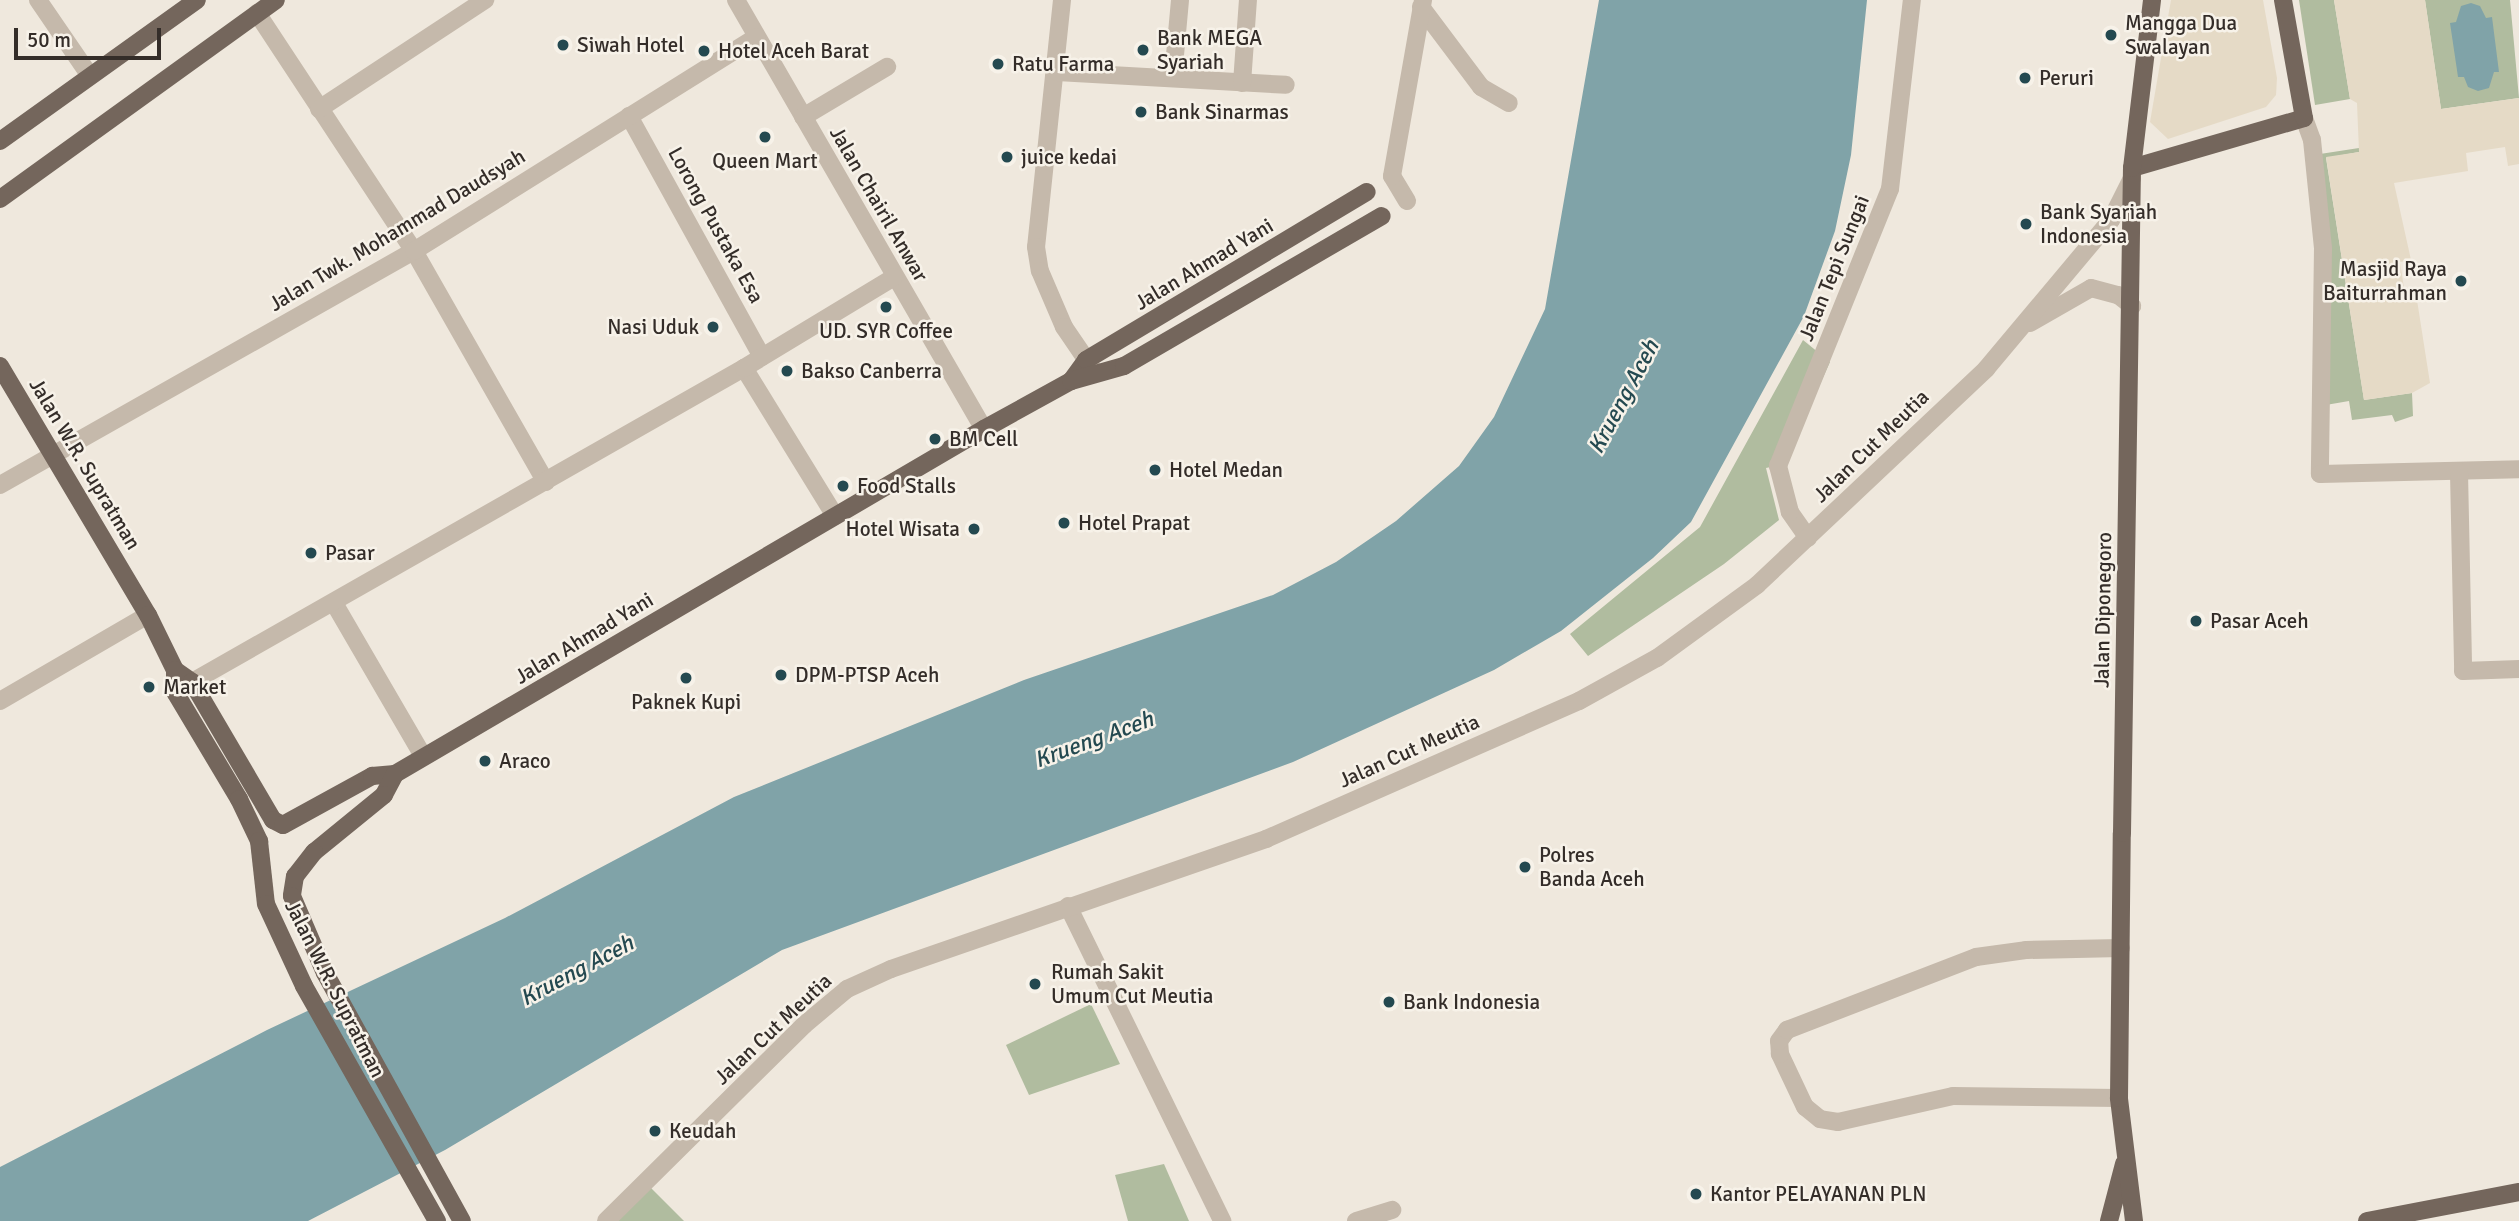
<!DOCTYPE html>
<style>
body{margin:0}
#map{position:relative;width:2519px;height:1221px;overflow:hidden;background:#efe8dd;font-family:Signika,sans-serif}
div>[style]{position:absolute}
.green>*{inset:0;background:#b0bc9f}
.plaza>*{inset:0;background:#e5dac6}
.water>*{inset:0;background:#80a3a8}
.minor>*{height:18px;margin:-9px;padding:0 9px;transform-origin:9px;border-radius:9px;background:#c5b9ab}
.major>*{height:18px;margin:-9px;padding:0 9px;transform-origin:9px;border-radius:9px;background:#74665c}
.dots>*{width:19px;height:19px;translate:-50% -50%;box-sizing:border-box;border:4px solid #f7f2e9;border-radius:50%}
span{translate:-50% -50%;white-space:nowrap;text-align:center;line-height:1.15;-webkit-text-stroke:5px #f7f2e9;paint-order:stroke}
.poi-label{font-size:21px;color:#342d29}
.left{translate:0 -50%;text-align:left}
.right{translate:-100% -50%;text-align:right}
.street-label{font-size:21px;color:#342d29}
.water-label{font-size:23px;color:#244950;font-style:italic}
.scale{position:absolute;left:14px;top:28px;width:147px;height:32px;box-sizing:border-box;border:4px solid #342d29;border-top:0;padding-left:9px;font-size:21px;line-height:24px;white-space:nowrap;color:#342d29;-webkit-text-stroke:5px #f7f2e9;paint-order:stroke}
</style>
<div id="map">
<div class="green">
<div style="clip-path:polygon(2299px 0,2334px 0,2350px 99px,2315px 105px)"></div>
<div style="clip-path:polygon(2425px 0,2510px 0,2519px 98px,2441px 109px)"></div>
<div style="clip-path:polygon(2359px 148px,2359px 152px,2326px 158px,2364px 400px,2412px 393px,2413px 416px,2395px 422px,2392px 415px,2352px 420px,2349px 401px,2320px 406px,2320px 154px)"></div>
<div style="clip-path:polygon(1803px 340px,1830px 362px,1784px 464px,1766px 468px,1779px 520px,1724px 564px,1588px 656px,1570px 634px,1700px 527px)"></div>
<div style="clip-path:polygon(1091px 1004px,1120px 1064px,1029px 1095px,1006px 1045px)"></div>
<div style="clip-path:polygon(1164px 1164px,1189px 1221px,1128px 1221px,1115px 1175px)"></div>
<div style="clip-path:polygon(651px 1188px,684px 1221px,615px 1221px)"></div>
</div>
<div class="plaza">
<div style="clip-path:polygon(2171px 0,2263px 0,2277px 78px,2276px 95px,2266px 107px,2168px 139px,2150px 122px)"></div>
<div style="clip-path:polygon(2334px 0,2425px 0,2441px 109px,2519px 98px,2519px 164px,2508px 166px,2505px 147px,2466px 153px,2468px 171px,2394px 183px,2411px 260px,2400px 262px,2406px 301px,2417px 300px,2430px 383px,2412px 393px,2364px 400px,2326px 157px,2359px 152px,2357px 103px,2350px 99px)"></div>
</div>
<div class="water">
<div style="clip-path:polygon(1599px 0,1867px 0,1851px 155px,1835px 231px,1804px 316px,1691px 522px,1653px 558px,1561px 631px,1494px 670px,1293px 762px,782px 950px,445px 1150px,308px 1221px,0 1221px,0 1167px,267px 1030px,505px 918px,734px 797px,1024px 680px,1273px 595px,1336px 562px,1396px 521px,1459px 466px,1494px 417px,1545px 309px)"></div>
<div style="clip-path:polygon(2471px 3px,2480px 6px,2486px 18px,2492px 17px,2499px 72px,2494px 72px,2489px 88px,2478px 91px,2468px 87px,2464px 77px,2458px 77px,2450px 23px,2456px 22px,2461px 6px)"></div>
</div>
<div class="minor">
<div style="left:38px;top:0;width:92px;rotate:55.6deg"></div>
<div style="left:736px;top:0;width:496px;rotate:60deg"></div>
<div style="left:1062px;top:0;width:248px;rotate:96deg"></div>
<div style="left:1036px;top:247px;width:24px;rotate:81deg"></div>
<div style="left:1040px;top:271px;width:61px;rotate:66.8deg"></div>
<div style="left:1064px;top:327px;width:53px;rotate:55.7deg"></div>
<div style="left:1421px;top:7px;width:100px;rotate:53.1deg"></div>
<div style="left:1481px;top:87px;width:32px;rotate:30deg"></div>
<div style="left:257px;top:13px;width:285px;rotate:56.6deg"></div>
<div style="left:414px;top:251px;width:266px;rotate:60.3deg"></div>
<div style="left:1057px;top:72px;width:229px;rotate:3.2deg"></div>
<div style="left:1173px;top:77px;width:77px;rotate:-84.8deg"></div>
<div style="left:1242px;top:83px;width:83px;rotate:-85.9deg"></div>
<div style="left:319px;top:109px;width:199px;rotate:-33.3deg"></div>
<div style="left:629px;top:116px;width:275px;rotate:61.1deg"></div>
<div style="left:803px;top:117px;width:98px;rotate:-30.8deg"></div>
<div style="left:2304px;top:118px;width:23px;rotate:70deg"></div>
<div style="left:2312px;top:140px;width:109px;rotate:84.2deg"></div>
<div style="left:2323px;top:248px;width:226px;rotate:90.8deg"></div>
<div style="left:2320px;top:474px;width:199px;rotate:-1.4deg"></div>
<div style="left:1407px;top:201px;width:29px;rotate:-121deg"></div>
<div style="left:1392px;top:176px;width:179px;rotate:-80deg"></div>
<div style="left:2030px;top:323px;width:70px;rotate:-29.8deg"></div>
<div style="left:2091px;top:288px;width:28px;rotate:15deg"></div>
<div style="left:2118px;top:295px;width:18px;rotate:38deg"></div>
<div style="left:744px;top:368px;width:174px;rotate:58.4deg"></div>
<div style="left:2459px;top:472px;width:199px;rotate:88.8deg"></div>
<div style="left:2463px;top:671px;width:56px;rotate:-2deg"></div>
<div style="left:0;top:485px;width:476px;rotate:-29.5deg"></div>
<div style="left:414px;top:251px;width:404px;rotate:-32deg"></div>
<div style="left:1808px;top:538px;width:32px;rotate:-125deg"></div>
<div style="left:1790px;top:512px;width:48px;rotate:-104.6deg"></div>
<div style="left:1778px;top:466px;width:299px;rotate:-68deg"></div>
<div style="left:1890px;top:189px;width:190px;rotate:-83.4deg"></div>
<div style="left:334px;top:603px;width:177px;rotate:59.8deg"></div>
<div style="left:178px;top:690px;width:651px;rotate:-29.64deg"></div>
<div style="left:744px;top:368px;width:175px;rotate:-31.2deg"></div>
<div style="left:0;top:701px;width:171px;rotate:-30.2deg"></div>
<div style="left:1068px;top:906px;width:351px;rotate:63.9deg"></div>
<div style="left:2119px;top:1098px;width:166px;rotate:-179.3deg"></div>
<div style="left:1953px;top:1096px;width:118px;rotate:167.3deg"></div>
<div style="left:1838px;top:1122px;width:18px;rotate:-171deg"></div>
<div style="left:1820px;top:1119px;width:19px;rotate:-141deg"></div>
<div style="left:1805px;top:1107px;width:59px;rotate:-115.3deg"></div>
<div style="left:1780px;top:1054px;width:13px;rotate:-94deg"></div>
<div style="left:1779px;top:1041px;width:14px;rotate:-54deg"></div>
<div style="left:1787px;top:1030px;width:203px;rotate:-21.1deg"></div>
<div style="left:1976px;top:957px;width:50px;rotate:-8deg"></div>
<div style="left:2026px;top:950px;width:95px;rotate:-1.2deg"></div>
<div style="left:606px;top:1221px;width:279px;rotate:-44.7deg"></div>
<div style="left:804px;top:1025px;width:56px;rotate:-39.9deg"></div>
<div style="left:847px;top:989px;width:48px;rotate:-24.4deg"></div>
<div style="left:891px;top:969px;width:397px;rotate:-19.1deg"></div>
<div style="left:1266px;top:839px;width:342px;rotate:-23.8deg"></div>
<div style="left:1579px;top:701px;width:89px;rotate:-28.9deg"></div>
<div style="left:1657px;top:658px;width:124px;rotate:-36.1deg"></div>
<div style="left:1757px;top:585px;width:315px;rotate:-43.3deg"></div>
<div style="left:1986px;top:369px;width:194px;rotate:-50deg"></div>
<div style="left:2111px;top:220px;width:47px;rotate:-63.4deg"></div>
<div style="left:1356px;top:1221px;width:38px;rotate:-17deg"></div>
</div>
<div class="major">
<div style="left:0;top:141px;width:242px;rotate:-35.6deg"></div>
<div style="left:2132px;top:168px;width:179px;rotate:-16.2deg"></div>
<div style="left:2304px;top:118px;width:120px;rotate:-100.1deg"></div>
<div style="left:0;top:199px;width:340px;rotate:-35.8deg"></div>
<div style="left:0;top:366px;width:290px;rotate:59.3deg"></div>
<div style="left:148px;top:615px;width:61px;rotate:63.9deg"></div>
<div style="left:175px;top:670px;width:22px;rotate:90deg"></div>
<div style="left:175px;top:692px;width:125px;rotate:59.1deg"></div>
<div style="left:239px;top:799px;width:47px;rotate:64.5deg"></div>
<div style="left:259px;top:841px;width:63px;rotate:83.7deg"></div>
<div style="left:266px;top:904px;width:90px;rotate:65.1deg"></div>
<div style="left:304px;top:986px;width:270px;rotate:60.5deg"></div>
<div style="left:1071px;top:381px;width:26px;rotate:-54deg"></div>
<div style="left:1086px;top:360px;width:327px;rotate:-30.9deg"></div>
<div style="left:175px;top:670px;width:21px;rotate:35deg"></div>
<div style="left:192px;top:682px;width:160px;rotate:59.6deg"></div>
<div style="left:273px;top:820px;width:11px;rotate:27deg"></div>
<div style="left:283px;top:825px;width:102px;rotate:-28.8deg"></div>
<div style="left:372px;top:776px;width:23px;rotate:-5deg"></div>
<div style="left:395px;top:774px;width:683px;rotate:-30.36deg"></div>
<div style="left:984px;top:429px;width:99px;rotate:-28.9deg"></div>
<div style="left:1071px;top:381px;width:55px;rotate:-15.8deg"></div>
<div style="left:1124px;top:366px;width:298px;rotate:-30.2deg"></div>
<div style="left:395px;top:774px;width:24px;rotate:118deg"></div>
<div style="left:384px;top:795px;width:90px;rotate:140.8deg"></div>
<div style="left:314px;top:852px;width:31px;rotate:128deg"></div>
<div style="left:295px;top:876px;width:20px;rotate:99deg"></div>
<div style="left:292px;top:896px;width:84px;rotate:66.8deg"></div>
<div style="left:325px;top:973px;width:283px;rotate:61.1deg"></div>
<div style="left:2109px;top:1221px;width:59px;rotate:-75.3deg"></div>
<div style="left:2134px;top:1221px;width:124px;rotate:-97deg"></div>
<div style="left:2119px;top:1098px;width:265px;rotate:-89.4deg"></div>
<div style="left:2122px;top:833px;width:665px;rotate:-89.14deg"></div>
<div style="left:2132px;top:168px;width:169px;rotate:-83.2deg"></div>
<div style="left:2367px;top:1221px;width:155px;rotate:-10.8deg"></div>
</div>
<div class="dots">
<div style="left:2111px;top:35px;background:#244950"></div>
<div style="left:563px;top:45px;background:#244950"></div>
<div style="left:1143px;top:50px;background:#244950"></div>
<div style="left:704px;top:51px;background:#244950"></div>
<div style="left:998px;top:64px;background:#244950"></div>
<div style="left:2025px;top:78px;background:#244950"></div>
<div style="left:1141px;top:112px;background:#244950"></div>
<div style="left:765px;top:137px;background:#244950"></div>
<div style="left:1007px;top:157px;background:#244950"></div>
<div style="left:2026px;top:224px;background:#244950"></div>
<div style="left:2461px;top:281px;background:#244950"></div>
<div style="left:886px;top:307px;background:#244950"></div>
<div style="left:713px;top:327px;background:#244950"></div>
<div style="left:787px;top:371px;background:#244950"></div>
<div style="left:935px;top:439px;background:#244950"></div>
<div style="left:1155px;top:470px;background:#244950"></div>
<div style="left:843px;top:486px;background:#244950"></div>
<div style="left:1064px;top:523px;background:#244950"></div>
<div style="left:974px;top:529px;background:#244950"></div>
<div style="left:311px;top:553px;background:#244950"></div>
<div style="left:2196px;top:621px;background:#244950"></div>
<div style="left:781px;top:675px;background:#244950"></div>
<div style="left:686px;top:678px;background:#244950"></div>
<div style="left:149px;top:687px;background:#244950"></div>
<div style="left:485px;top:761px;background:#244950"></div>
<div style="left:1525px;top:867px;background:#244950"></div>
<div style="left:1035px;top:984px;background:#244950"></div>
<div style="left:1389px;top:1002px;background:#244950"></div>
<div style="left:655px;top:1131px;background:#244950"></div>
<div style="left:1696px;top:1194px;background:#244950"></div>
</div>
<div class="poi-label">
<span class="left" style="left:2125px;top:35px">Mangga Dua<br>Swalayan</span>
<span class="left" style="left:1157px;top:50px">Bank MEGA<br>Syariah</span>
<span class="left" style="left:577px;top:45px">Siwah Hotel</span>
<span class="left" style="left:718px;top:51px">Hotel Aceh Barat</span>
<span class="left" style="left:1012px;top:64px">Ratu Farma</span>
<span class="left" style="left:2039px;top:78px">Peruri</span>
<span class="left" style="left:1155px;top:112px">Bank Sinarmas</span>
<span class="left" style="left:1021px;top:157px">juice kedai</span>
<span style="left:765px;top:161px">Queen Mart</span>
<span class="left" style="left:2040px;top:224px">Bank Syariah<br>Indonesia</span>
<span class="right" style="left:2447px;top:281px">Masjid Raya<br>Baiturrahman</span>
<span class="right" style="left:699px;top:327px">Nasi Uduk</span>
<span style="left:886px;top:331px">UD. SYR Coffee</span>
<span class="left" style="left:801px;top:371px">Bakso Canberra</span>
<span class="left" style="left:949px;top:439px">BM Cell</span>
<span class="left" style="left:1169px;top:470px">Hotel Medan</span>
<span class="left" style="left:857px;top:486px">Food Stalls</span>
<span class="left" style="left:1078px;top:523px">Hotel Prapat</span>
<span class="right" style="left:960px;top:529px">Hotel Wisata</span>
<span class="left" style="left:325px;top:553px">Pasar</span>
<span class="left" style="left:2210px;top:621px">Pasar Aceh</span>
<span class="left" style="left:795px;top:675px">DPM-PTSP Aceh</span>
<span class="left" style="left:163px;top:687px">Market</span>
<span style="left:686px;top:702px">Paknek Kupi</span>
<span class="left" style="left:499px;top:761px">Araco</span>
<span class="left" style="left:1539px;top:867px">Polres<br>Banda Aceh</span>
<span class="left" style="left:1051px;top:984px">Rumah Sakit<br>Umum Cut Meutia</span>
<span class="left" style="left:1403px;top:1002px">Bank Indonesia</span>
<span class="left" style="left:669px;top:1131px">Keudah</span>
<span class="left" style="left:1710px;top:1194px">Kantor PELAYANAN PLN</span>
</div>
<div class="street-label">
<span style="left:879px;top:204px;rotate:60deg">Jalan Chairil Anwar</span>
<span style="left:716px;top:225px;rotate:61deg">Lorong Pustaka Esa</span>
<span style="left:397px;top:230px;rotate:-31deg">Jalan Twk. Mohammad Daudsyah</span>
<span style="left:1204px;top:264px;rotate:-31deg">Jalan Ahmad Yani</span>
<span style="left:1834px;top:268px;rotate:-68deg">Jalan Tepi Sungai</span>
<span style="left:1871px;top:446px;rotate:-44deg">Jalan Cut Meutia</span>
<span style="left:85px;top:464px;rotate:59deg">Jalan W.R. Supratman</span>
<span style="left:2103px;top:610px;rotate:-89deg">Jalan Diponegoro</span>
<span style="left:584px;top:638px;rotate:-31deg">Jalan Ahmad Yani</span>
<span style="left:1409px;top:751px;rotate:-24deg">Jalan Cut Meutia</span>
<span style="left:335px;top:989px;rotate:63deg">Jalan W.R. Supratman</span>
<span style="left:773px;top:1029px;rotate:-43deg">Jalan Cut Meutia</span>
</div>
<div class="water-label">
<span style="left:1624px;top:397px;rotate:-62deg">Krueng Aceh</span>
<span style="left:1094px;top:740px;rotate:-20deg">Krueng Aceh</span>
<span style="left:577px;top:971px;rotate:-28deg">Krueng Aceh</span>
</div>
<div class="scale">50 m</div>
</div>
